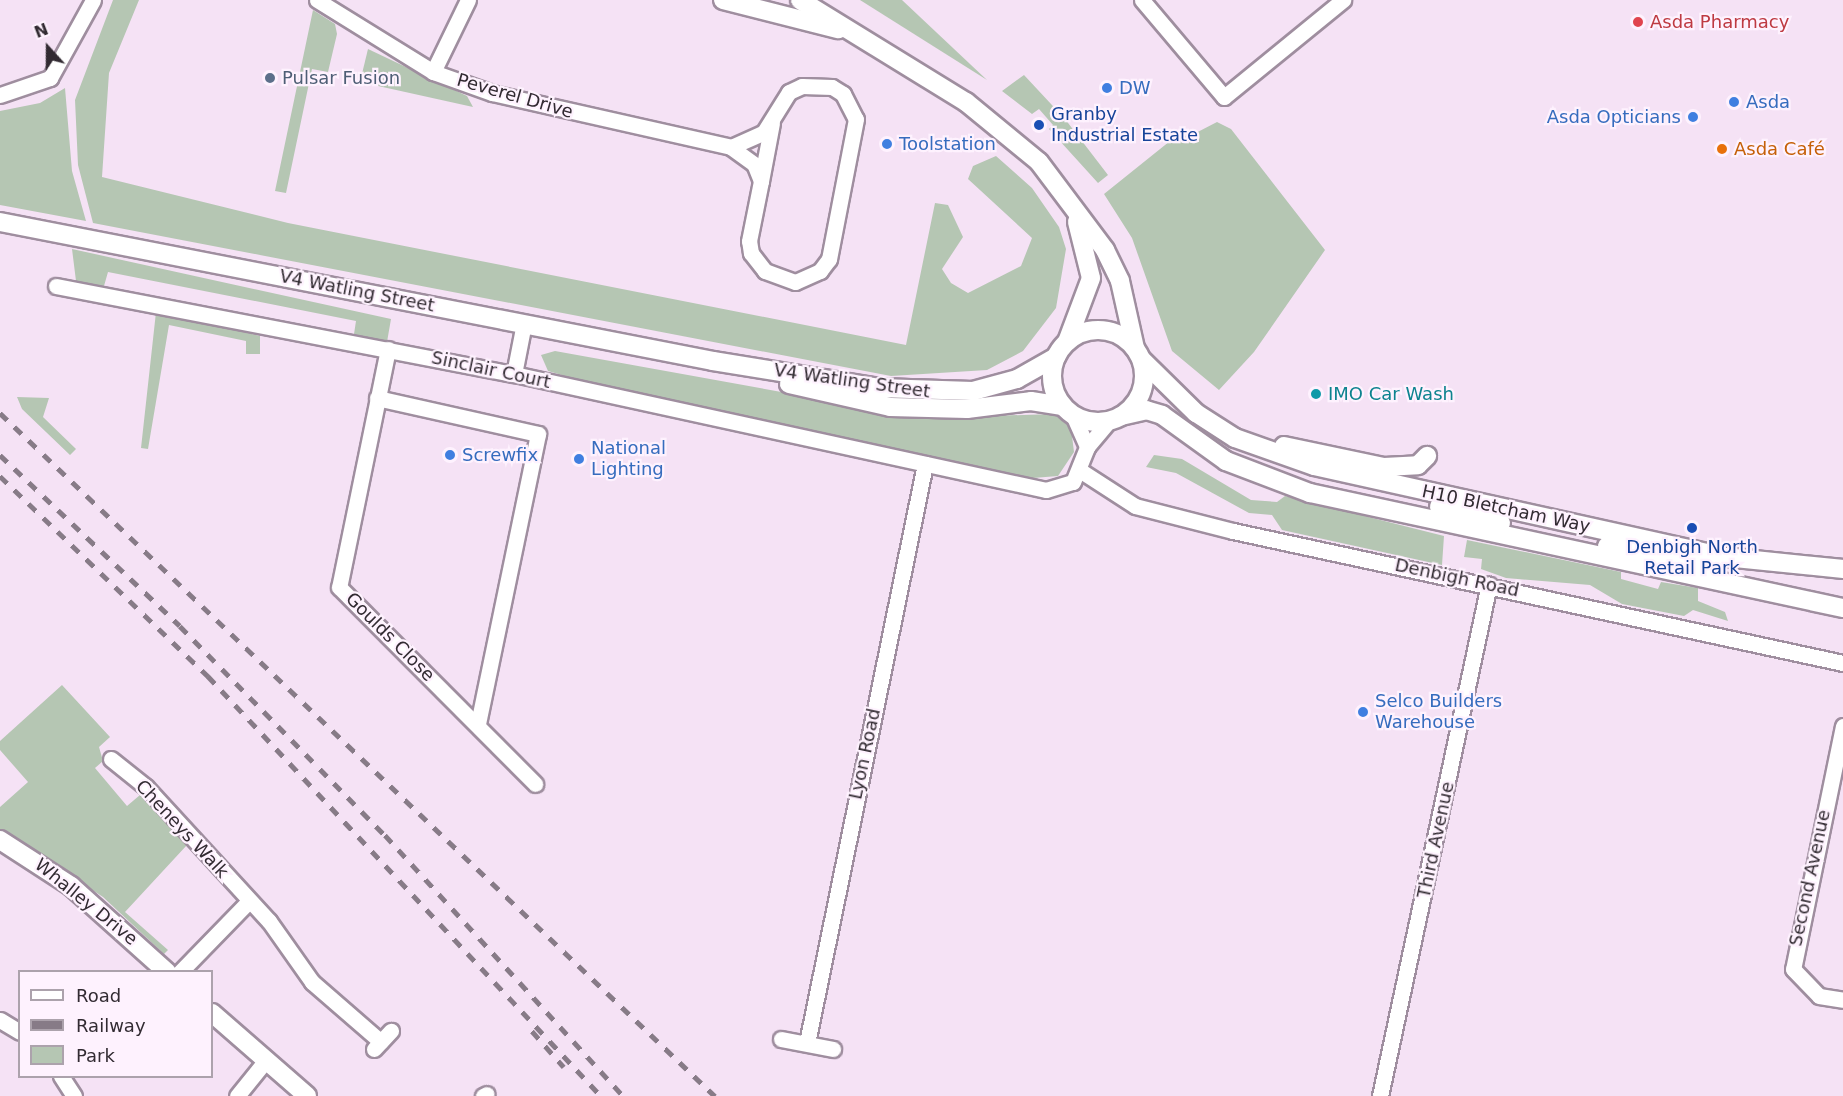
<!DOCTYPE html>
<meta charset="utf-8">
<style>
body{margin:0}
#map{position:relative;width:1843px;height:1096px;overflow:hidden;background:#f5e2f5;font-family:"DejaVu Sans",sans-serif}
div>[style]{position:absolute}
.green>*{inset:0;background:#b5c6b3}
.roads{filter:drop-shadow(2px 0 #9f8e9f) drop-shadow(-2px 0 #9f8e9f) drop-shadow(0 2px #9f8e9f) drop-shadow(0 -2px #9f8e9f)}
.minor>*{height:15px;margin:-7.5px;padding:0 7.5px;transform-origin:7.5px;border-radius:7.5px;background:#fff}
.tertiary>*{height:18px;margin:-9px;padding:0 9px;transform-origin:9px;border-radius:9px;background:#fff}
.tertiary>.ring{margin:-9px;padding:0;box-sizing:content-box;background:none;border:18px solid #fff;border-radius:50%}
.rail>*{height:4.5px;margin-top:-2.25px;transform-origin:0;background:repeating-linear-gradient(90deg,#877b87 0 10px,transparent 0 20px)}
.dots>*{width:16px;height:16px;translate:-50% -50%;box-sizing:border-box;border:3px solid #fef2fe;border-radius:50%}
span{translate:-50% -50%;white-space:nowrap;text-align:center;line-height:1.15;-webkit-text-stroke:4.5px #fef2fe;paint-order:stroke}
.health-label{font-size:18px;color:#be3a42}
.left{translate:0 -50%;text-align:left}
.service-label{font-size:18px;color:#4e5e75}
.shop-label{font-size:18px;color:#366cbe}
.right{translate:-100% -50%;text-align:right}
.street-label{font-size:18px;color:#322b32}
.transit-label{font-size:18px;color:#164399}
.food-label{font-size:18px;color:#c56008}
.culture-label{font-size:18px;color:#0d838f}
.legend{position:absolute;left:18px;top:970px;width:195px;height:108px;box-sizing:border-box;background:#fef2fe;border:2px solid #aca2ac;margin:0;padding:8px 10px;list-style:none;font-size:18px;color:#322b32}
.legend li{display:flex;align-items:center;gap:12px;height:30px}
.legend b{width:30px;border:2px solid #aca2ac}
.north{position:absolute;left:18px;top:18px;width:60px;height:60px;-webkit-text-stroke:4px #fef2fe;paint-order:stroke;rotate:339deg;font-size:16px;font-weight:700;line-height:24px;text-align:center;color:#322b32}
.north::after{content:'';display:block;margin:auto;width:21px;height:27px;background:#322b32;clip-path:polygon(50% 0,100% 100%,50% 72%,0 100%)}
</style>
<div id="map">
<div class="green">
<div style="clip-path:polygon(113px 0,139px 0,109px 73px,102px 177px,288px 223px,906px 345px,935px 203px,948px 205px,963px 237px,942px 269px,951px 283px,968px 293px,1021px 266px,1032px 238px,968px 179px,973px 166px,996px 156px,1032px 188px,1059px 227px,1066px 249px,1056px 308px,1023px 351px,987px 370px,891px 376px,93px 223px,78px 165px,75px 100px)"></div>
<div style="clip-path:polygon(860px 0,902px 0,987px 80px)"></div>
<div style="clip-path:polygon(313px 10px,335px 24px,337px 34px,328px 72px,312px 69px,286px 193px,275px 191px)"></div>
<div style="clip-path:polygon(368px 49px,467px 96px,473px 107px,360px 82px)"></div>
<div style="clip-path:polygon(1024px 75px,1065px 119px,1108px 175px,1098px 183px,1049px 129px,1053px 125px,1039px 109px,1032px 114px,1002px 91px)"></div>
<div style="clip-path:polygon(65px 88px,72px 171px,86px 221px,0 205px,0 111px,40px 103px)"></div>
<div style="clip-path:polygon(1217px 122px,1231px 129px,1325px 250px,1254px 352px,1219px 390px,1172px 351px,1132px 238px,1104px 194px,1180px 133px,1188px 137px)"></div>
<div style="clip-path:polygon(72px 249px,391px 319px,387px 342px,354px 334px,356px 321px,108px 272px,104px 286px,76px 281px)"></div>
<div style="clip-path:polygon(156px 312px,260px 336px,260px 354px,246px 354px,246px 341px,169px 325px,148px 449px,141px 448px)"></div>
<div style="clip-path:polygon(555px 351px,925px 418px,1054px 414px,1071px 428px,1074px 452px,1058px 476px,1033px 478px,579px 380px,548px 371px,541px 355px)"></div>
<div style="clip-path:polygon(17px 397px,49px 398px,43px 417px,76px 449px,70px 455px,22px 409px)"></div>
<div style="clip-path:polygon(1154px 455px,1182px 459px,1251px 500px,1277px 502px,1285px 496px,1444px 536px,1442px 565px,1282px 530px,1272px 515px,1249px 513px,1176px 473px,1146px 467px)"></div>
<div style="clip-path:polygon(1467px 540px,1621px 572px,1621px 579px,1658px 589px,1661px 582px,1698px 588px,1698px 601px,1725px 612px,1728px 621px,1693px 610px,1684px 616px,1622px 604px,1590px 585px,1506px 578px,1481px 569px,1482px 559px,1464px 557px)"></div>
<div style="clip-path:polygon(62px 685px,110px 737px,99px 747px,103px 761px,95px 768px,127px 806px,140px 795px,187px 845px,125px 912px,168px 950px,164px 954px,103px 897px,0 829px,0 807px,28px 782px,0 750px,0 741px)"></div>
</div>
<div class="roads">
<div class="minor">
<div style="left:317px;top:0;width:137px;rotate:31.8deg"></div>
<div style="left:433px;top:72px;width:63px;rotate:19.6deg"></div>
<div style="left:492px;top:93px;width:245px;rotate:12.7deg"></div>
<div style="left:1142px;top:0;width:127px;rotate:49.8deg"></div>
<div style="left:1224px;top:97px;width:154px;rotate:-39.2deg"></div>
<div style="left:433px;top:72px;width:80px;rotate:-64.1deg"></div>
<div style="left:802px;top:86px;width:30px;rotate:2deg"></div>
<div style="left:832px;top:87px;width:13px;rotate:32deg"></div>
<div style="left:843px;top:94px;width:28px;rotate:63deg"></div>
<div style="left:856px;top:119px;width:143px;rotate:100.9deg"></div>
<div style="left:829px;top:259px;width:15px;rotate:127deg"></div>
<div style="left:820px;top:271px;width:27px;rotate:156deg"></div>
<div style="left:795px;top:282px;width:32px;rotate:-160deg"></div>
<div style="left:765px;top:271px;width:23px;rotate:-128deg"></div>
<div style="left:751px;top:253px;width:12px;rotate:-99deg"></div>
<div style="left:749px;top:241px;width:61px;rotate:-78.7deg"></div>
<div style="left:761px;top:181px;width:18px;rotate:-112deg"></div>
<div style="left:754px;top:164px;width:29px;rotate:-144deg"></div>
<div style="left:731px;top:147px;width:36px;rotate:-24deg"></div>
<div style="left:764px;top:132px;width:47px;rotate:-58deg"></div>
<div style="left:789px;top:92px;width:14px;rotate:-25deg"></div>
<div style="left:0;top:95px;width:53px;rotate:-18.8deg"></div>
<div style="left:50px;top:78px;width:89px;rotate:-61.1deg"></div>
<div style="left:761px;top:181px;width:59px;rotate:-79.3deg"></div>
<div style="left:56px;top:286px;width:466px;rotate:10.9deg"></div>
<div style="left:514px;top:374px;width:544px;rotate:12.3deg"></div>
<div style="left:1046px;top:490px;width:28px;rotate:-17deg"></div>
<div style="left:1073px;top:482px;width:38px;rotate:-68deg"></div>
<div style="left:1087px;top:447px;width:34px;rotate:-50deg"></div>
<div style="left:388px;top:349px;width:243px;rotate:101.6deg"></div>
<div style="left:339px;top:587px;width:278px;rotate:45.1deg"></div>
<div style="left:514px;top:374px;width:52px;rotate:-78.9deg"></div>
<div style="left:377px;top:398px;width:165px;rotate:12.6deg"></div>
<div style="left:538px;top:434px;width:297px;rotate:101.7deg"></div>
<div style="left:1073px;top:415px;width:35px;rotate:66deg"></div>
<div style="left:1081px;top:471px;width:64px;rotate:32.9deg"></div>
<div style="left:1135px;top:506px;width:101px;rotate:14.3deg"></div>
<div style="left:1233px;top:531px;width:624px;rotate:12.21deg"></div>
<div style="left:1843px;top:726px;width:248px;rotate:101.6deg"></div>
<div style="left:1793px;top:969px;width:37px;rotate:46deg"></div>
<div style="left:1819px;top:996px;width:24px;rotate:9deg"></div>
<div style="left:111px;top:759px;width:45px;rotate:38.7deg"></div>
<div style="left:146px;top:787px;width:182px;rotate:47.5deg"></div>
<div style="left:269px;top:921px;width:75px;rotate:54.8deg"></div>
<div style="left:312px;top:982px;width:91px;rotate:41deg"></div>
<div style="left:180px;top:972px;width:99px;rotate:-45.8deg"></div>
<div style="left:0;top:1020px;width:23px;rotate:31deg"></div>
<div style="left:781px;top:1039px;width:53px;rotate:10.9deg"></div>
<div style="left:807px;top:1043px;width:591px;rotate:-78.48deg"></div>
<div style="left:374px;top:1049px;width:25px;rotate:-47deg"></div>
<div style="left:61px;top:1076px;width:24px;rotate:57deg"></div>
<div style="left:237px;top:1096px;width:46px;rotate:-51.1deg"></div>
<div style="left:483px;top:1096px;width:4px;rotate:-27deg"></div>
<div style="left:1380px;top:1096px;width:523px;rotate:-77.98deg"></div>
</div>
<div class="tertiary">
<div style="left:723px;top:0;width:119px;rotate:14.2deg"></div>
<div style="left:800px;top:0;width:195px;rotate:31.6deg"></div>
<div style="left:966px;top:102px;width:94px;rotate:39.4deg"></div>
<div style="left:1039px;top:162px;width:110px;rotate:53.1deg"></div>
<div style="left:1105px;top:250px;width:34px;rotate:64deg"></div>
<div style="left:1120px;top:281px;width:69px;rotate:77.4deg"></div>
<div style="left:0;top:222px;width:726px;rotate:11.03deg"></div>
<div style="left:713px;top:361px;width:168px;rotate:9.2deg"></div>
<div style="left:879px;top:388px;width:94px;rotate:1.8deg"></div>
<div style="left:973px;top:391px;width:46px;rotate:-15.3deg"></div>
<div style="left:1017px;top:379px;width:45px;rotate:-29.4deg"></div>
<div class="ring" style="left:1052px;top:330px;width:74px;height:74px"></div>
<div style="left:1067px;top:342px;width:68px;rotate:-69.4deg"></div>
<div style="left:1091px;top:278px;width:58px;rotate:-104deg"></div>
<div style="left:1141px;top:359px;width:77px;rotate:44.5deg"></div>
<div style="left:1196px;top:413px;width:46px;rotate:32.7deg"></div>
<div style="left:1235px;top:438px;width:84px;rotate:19.5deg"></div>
<div style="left:1314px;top:466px;width:421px;rotate:12.5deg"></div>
<div style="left:1725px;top:557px;width:119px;rotate:5.8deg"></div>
<div style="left:789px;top:384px;width:104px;rotate:12.8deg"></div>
<div style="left:890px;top:407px;width:77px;rotate:1.5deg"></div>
<div style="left:967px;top:409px;width:64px;rotate:-7.1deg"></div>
<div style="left:1031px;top:401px;width:32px;rotate:9deg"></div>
<div style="left:1121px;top:416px;width:26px;rotate:-13deg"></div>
<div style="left:1146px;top:410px;width:17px;rotate:17deg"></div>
<div style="left:1162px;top:415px;width:79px;rotate:35.7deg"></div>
<div style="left:1226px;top:461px;width:90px;rotate:20.9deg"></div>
<div style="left:1310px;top:493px;width:545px;rotate:12.18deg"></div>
<div style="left:1284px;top:446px;width:102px;rotate:11.9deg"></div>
<div style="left:1384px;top:467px;width:34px;rotate:-3deg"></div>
<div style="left:1418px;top:465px;width:13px;rotate:-45deg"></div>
<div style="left:1439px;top:507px;width:64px;rotate:14.5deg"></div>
<div style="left:1607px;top:546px;width:65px;rotate:9.8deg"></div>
<div style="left:1671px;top:557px;width:34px;rotate:24deg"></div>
<div style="left:0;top:840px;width:85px;rotate:32.9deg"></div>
<div style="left:71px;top:886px;width:129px;rotate:41.9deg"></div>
<div style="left:212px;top:1013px;width:126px;rotate:41.1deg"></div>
</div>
</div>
<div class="rail">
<div style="left:0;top:413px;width:989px;rotate:43.69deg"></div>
<div style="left:0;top:455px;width:248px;rotate:43.5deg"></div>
<div style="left:180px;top:626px;width:293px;rotate:45.6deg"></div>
<div style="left:385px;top:835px;width:353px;rotate:47.6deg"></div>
<div style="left:0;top:476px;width:289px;rotate:43.9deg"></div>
<div style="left:208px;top:676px;width:575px;rotate:46.9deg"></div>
<div style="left:532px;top:1031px;width:48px;rotate:48.4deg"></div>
</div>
<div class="dots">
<div style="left:1638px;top:22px;background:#e0444e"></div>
<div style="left:270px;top:78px;background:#5c6f8a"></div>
<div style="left:1107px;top:88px;background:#3f7fe0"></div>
<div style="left:1734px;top:102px;background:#3f7fe0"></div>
<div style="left:1693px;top:117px;background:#3f7fe0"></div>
<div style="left:1039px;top:125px;background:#1a4fb4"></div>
<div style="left:887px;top:144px;background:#3f7fe0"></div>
<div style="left:1722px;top:149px;background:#e8710a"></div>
<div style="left:1316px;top:394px;background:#0f9aa8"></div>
<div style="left:450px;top:455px;background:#3f7fe0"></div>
<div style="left:579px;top:459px;background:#3f7fe0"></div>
<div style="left:1692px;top:528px;background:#1a4fb4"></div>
<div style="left:1363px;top:712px;background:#3f7fe0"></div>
</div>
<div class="health-label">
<span class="left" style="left:1650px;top:22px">Asda Pharmacy</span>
</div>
<div class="service-label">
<span class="left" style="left:282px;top:78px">Pulsar Fusion</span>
</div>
<div class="shop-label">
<span class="left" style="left:1119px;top:88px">DW</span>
<span class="left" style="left:1746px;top:102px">Asda</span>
<span class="right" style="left:1681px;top:117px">Asda Opticians</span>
<span class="left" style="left:899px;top:144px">Toolstation</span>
<span class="left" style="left:591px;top:459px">National<br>Lighting</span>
<span class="left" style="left:462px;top:455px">Screwfix</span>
<span class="left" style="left:1375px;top:712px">Selco Builders<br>Warehouse</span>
</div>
<div class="street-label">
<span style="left:515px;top:96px;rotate:16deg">Peverel Drive</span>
<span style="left:357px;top:291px;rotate:11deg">V4 Watling Street</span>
<span style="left:491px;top:370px;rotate:12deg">Sinclair Court</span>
<span style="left:852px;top:381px;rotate:8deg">V4 Watling Street</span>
<span style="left:1506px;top:509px;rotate:12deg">H10 Bletcham Way</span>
<span style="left:1457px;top:578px;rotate:12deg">Denbigh Road</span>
<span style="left:390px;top:637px;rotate:45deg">Goulds Close</span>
<span style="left:865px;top:754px;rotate:-78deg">Lyon Road</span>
<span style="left:182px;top:829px;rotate:47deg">Cheneys Walk</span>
<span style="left:1436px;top:840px;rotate:-78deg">Third Avenue</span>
<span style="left:1810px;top:878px;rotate:-78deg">Second Avenue</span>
<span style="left:86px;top:902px;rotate:39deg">Whalley Drive</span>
</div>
<div class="transit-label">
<span class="left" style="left:1051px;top:125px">Granby<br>Industrial Estate</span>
<span style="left:1692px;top:558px">Denbigh North<br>Retail Park</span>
</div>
<div class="food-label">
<span class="left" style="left:1734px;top:149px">Asda Café</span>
</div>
<div class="culture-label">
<span class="left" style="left:1328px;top:394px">IMO Car Wash</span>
</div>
<ul class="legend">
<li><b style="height:8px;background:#fff"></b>Road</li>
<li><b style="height:8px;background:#877b87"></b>Railway</li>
<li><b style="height:16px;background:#b5c6b3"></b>Park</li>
</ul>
<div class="north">N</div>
</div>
